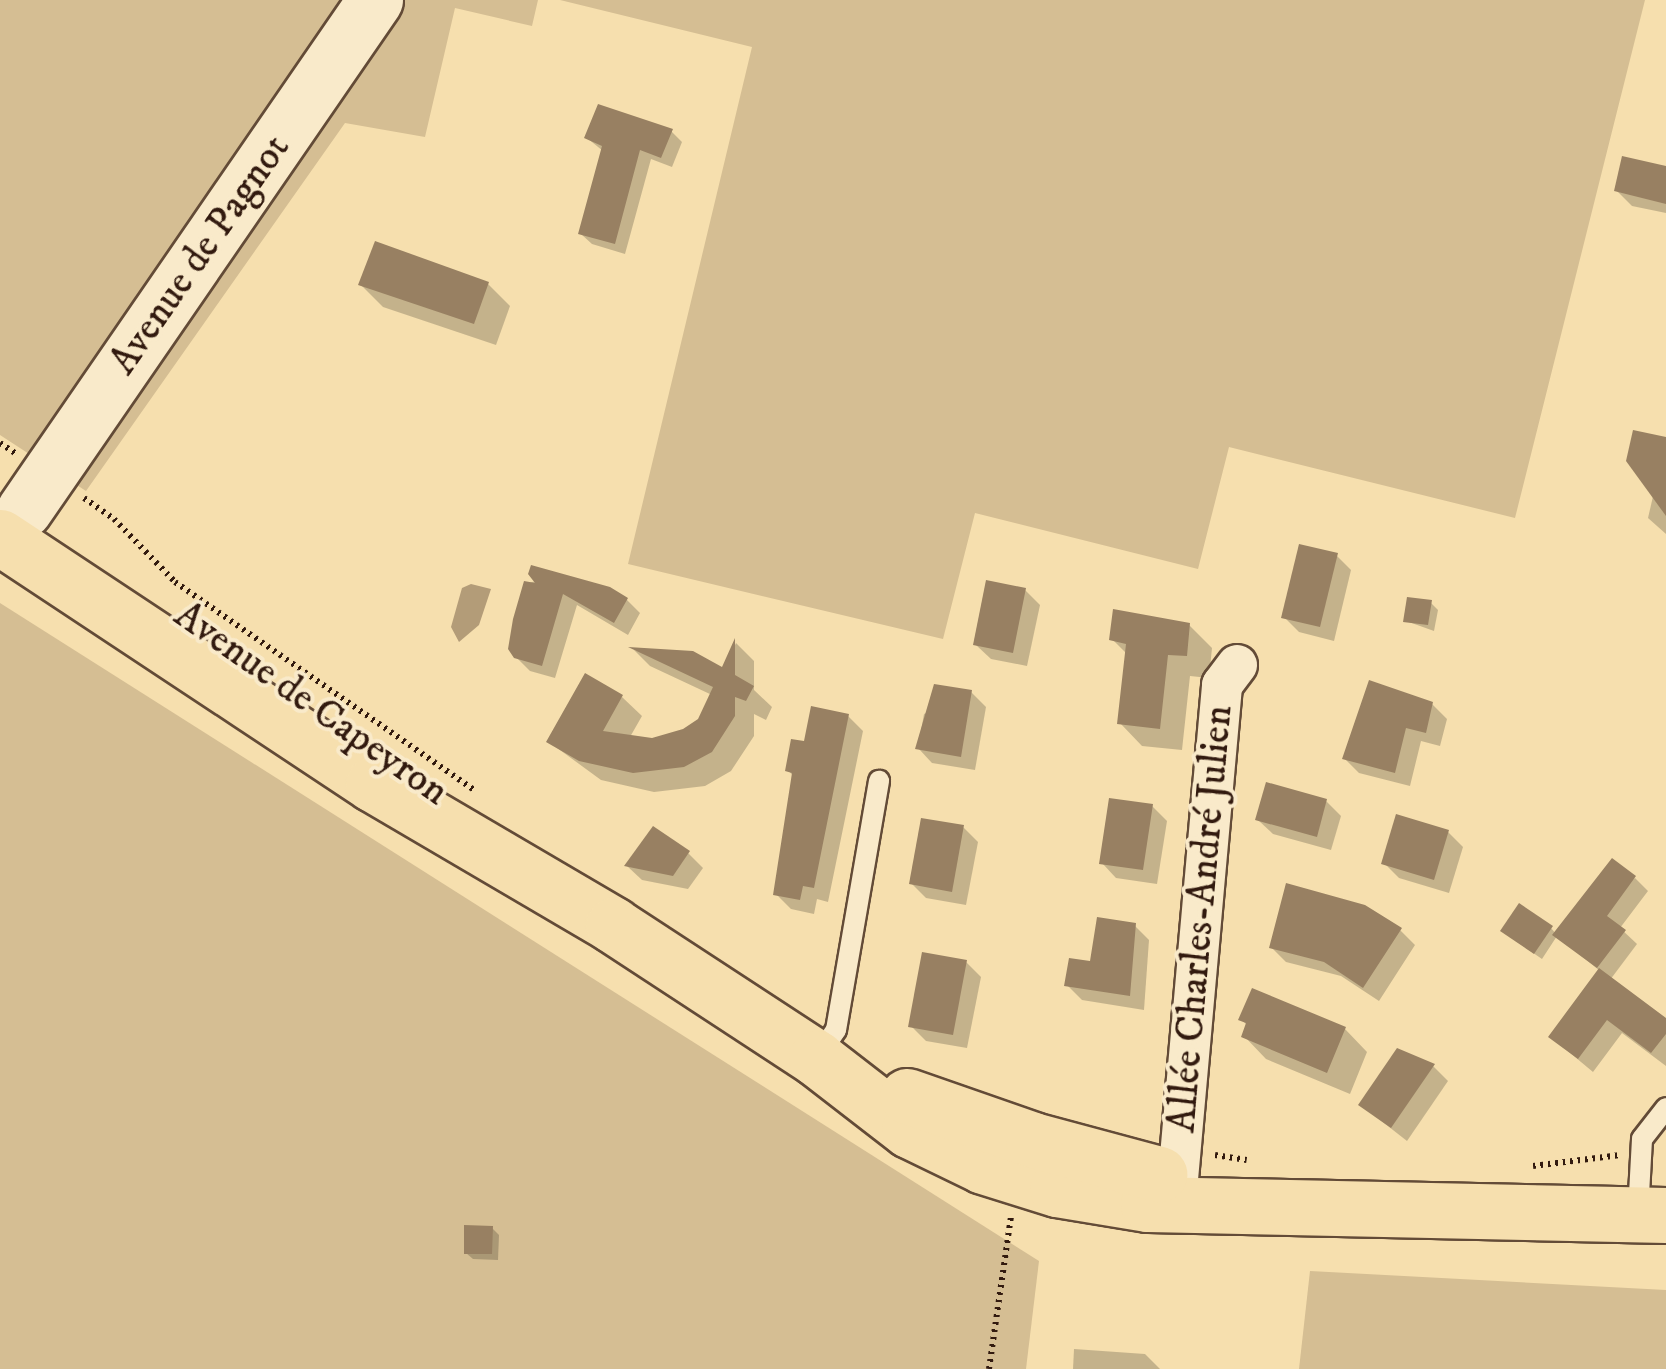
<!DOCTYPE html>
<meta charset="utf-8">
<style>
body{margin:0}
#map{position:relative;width:1666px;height:1369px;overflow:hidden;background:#f6dfae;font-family:"IM FELL DW Pica",serif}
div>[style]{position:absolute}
.green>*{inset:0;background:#d5be93}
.water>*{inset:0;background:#b39c78}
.shadow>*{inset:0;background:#0003}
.building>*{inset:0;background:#988062}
.path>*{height:6px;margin-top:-3px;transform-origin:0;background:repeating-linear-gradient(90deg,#321a0f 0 2.5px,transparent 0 7.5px)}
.roads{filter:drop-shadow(2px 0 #634b37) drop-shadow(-2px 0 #634b37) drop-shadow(0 2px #634b37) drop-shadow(0 -2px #634b37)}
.lane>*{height:20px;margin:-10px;padding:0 10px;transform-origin:10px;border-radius:10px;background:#f9eaca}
.street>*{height:40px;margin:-20px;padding:0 20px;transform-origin:20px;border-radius:20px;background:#f9eaca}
.secondary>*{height:55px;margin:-27.5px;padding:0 27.5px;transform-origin:27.5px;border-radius:27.5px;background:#f9eaca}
.primary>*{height:55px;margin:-27.5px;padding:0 27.5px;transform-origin:27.5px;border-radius:27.5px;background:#f6dfae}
span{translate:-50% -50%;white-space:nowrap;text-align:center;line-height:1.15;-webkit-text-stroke:8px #f9eaca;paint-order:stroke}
.street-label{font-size:40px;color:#321a0f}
</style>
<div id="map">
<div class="green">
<div style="clip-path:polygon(0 0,538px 0,532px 26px,455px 8px,425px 137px,345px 123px,86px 491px,0 435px)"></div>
<div style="clip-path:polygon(560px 0,1645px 0,1515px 518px,1229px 447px,1198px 569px,975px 513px,943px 639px,628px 564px,752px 47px)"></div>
<div style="clip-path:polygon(0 603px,1039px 1261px,1026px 1369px,0 1369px)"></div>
<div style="clip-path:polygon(1310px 1271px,1666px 1290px,1666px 1369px,1299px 1369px)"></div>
</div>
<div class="water">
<div style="clip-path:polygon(471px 584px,491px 589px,479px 625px,459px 642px,451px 627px,462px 588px)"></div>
</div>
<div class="shadow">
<div style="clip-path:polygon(671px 131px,682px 142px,672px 167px,651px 159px,625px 254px,592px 244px,581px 234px,603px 151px,587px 138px)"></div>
<div style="clip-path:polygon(1666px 168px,1666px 213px,1632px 206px,1617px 191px)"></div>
<div style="clip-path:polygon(488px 284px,510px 306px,496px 345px,383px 307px,361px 285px)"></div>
<div style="clip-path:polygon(1666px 440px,1666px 534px,1648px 518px)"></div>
<div style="clip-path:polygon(1336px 555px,1351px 570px,1334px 641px,1299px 632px,1284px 617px)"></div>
<div style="clip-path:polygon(533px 568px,627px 600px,640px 613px,628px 635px,577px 605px,555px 678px,530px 671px,516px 657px,526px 583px,538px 581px)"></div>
<div style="clip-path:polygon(1025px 590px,1040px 605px,1027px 666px,991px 659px,976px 645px)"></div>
<div style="clip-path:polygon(1431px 603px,1438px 610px,1434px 631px,1406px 621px)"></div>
<div style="clip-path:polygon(1189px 625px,1212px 648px,1209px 678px,1190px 676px,1182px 750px,1142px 746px,1120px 723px,1127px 654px,1112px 639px)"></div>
<div style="clip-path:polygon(736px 643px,754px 661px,754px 690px,772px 707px,766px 720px,754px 714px,754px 736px,731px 771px,705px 786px,654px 792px,601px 780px,549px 742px,622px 697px,642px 716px,630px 737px,652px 740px,684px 731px,700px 720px,712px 695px,650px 666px,634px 650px,723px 671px)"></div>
<div style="clip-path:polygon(971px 692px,986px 707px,975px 770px,932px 763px,918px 748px,924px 714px)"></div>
<div style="clip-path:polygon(1432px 704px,1447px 719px,1440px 746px,1421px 741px,1410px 786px,1359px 773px,1344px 758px)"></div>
<div style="clip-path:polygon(848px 716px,863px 731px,828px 902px,817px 899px,814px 914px,791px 909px,776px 894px,794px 777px,788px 770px,806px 744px)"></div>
<div style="clip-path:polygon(1326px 801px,1341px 816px,1331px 850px,1273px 834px,1258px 820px)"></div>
<div style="clip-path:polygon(1152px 806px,1167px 821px,1157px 884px,1116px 878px,1102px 863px)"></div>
<div style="clip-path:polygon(963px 827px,978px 842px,966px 905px,926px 898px,911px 883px)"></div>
<div style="clip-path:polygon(1448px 832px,1463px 847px,1449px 893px,1399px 878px,1384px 863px)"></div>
<div style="clip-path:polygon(688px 853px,703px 868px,688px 889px,642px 880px,627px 866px)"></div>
<div style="clip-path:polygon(1635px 878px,1648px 891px,1620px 928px,1637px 944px,1610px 980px,1666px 1021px,1666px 1066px,1622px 1033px,1593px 1072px,1551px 1037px,1600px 971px,1557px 936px,1542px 959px,1510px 937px,1551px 928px,1556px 934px)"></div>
<div style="clip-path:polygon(1134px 925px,1149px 940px,1144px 1010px,1082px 1000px,1067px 985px)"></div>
<div style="clip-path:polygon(1400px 930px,1415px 945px,1379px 1001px,1341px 976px,1286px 962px,1271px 947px)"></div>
<div style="clip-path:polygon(966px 962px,981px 977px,967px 1048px,926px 1041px,911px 1026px)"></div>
<div style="clip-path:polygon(1241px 1019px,1345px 1029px,1367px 1052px,1350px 1094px,1266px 1059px,1244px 1036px,1248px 1026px)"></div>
<div style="clip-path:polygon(1433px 1066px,1448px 1081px,1407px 1141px,1361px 1105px)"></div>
<div style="clip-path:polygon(492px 1228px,499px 1235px,498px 1260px,473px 1259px,466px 1253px)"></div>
<div style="clip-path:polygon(1074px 1349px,1145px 1354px,1160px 1369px,1073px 1369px)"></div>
</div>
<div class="building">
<div style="clip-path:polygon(598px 104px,673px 129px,661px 158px,640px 150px,615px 244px,578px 234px,602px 146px,584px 138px)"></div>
<div style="clip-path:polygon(1622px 156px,1666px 166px,1666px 204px,1614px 191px)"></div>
<div style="clip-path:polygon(375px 241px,489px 282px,474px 324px,358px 285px)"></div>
<div style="clip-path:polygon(1633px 430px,1666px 437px,1666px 516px,1626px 461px)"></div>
<div style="clip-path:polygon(1299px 544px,1338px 553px,1320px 627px,1281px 618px)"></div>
<div style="clip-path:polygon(531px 565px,610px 587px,628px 598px,614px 623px,563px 594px,542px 666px,514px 658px,508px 649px,513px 619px,524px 581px,535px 583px,528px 574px)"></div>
<div style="clip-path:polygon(986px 580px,1026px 588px,1013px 653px,973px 645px)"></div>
<div style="clip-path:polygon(1407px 597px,1432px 600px,1428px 625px,1403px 622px)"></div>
<div style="clip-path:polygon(1113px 609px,1190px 623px,1187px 656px,1168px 655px,1160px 729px,1117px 724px,1126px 644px,1109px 640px)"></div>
<div style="clip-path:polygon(735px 638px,735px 675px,754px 686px,746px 701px,735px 697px,735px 716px,712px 752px,684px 767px,633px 773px,579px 761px,546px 742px,585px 673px,623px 695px,603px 731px,652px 738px,683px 729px,698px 719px,713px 687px,628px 647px,693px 651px,722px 667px)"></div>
<div style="clip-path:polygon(1369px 680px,1433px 702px,1426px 733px,1406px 728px,1395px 773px,1342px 759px)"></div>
<div style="clip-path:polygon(934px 684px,972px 690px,961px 757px,915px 749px)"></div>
<div style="clip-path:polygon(811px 706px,849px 714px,814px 888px,803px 886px,800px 900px,773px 895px,792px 773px,785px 771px,791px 739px,804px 741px)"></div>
<div style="clip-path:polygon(1266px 782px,1327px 799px,1317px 837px,1255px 820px)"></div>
<div style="clip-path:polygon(1109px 798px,1153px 804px,1143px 870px,1099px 864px)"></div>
<div style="clip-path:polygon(1396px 814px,1449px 830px,1434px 880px,1381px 864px)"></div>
<div style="clip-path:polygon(921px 818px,964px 825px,952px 892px,909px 884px)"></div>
<div style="clip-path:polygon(653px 826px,690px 851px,673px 876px,624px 866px)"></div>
<div style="clip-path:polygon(1612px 858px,1636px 876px,1607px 916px,1626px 930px,1597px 968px,1552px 935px)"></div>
<div style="clip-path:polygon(1286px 883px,1365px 905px,1402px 928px,1363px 988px,1324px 962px,1269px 948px)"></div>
<div style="clip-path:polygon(1519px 903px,1553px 926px,1534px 954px,1500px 931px)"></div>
<div style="clip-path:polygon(1097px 917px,1136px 923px,1130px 996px,1064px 986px,1069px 958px,1090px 961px)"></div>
<div style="clip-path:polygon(922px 952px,967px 960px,953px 1035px,908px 1027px)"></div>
<div style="clip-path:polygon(1599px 968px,1666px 1018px,1666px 1034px,1651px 1053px,1607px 1020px,1578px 1059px,1548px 1037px)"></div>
<div style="clip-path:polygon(1252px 988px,1346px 1027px,1327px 1073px,1241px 1037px,1246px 1023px,1238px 1020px)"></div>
<div style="clip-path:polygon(1397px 1048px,1435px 1064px,1391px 1128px,1358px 1105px)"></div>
<div style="clip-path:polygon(464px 1225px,493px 1226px,492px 1254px,464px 1254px)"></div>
</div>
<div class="path">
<div style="left:0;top:443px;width:18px;rotate:34deg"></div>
<div style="left:84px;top:498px;width:37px;rotate:35deg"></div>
<div style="left:114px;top:519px;width:88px;rotate:45.9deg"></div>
<div style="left:175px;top:582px;width:363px;rotate:34.8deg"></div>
<div style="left:1215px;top:1155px;width:32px;rotate:9deg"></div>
<div style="left:1533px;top:1166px;width:88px;rotate:-7.2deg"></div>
<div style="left:989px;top:1369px;width:154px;rotate:-81.8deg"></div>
</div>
<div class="roads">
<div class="lane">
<div style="left:819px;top:1055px;width:30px;rotate:-56deg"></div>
<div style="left:836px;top:1030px;width:253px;rotate:-80.2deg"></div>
<div style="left:1638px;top:1213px;width:74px;rotate:-86.9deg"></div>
<div style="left:1642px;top:1139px;width:39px;rotate:-52deg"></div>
</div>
<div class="street">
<div style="left:1178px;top:1179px;width:496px;rotate:-84.9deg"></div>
<div style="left:1222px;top:685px;width:25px;rotate:-53deg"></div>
</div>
<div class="secondary">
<div style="left:24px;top:510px;width:619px;rotate:-55.46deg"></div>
</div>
<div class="primary">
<div style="left:0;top:537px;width:447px;rotate:33.5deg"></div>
<div style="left:373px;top:784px;width:278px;rotate:30.4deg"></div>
<div style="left:613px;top:925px;width:243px;rotate:33.2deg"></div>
<div style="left:816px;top:1058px;width:118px;rotate:37.7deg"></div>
<div style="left:909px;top:1130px;width:82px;rotate:25.9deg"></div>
<div style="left:983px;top:1166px;width:77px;rotate:17.3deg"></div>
<div style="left:1057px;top:1189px;width:92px;rotate:9.4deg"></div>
<div style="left:1148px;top:1204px;width:518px;rotate:1.22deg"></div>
<div style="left:907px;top:1096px;width:133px;rotate:19.2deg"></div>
<div style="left:1033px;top:1140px;width:131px;rotate:15.1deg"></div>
</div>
</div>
<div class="street-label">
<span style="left:200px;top:255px;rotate:-55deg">Avenue de Pagnot</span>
<span style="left:311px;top:704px;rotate:35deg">Avenue de Capeyron</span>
<span style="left:1201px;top:919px;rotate:-85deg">Allée Charles-André Julien</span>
</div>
</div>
